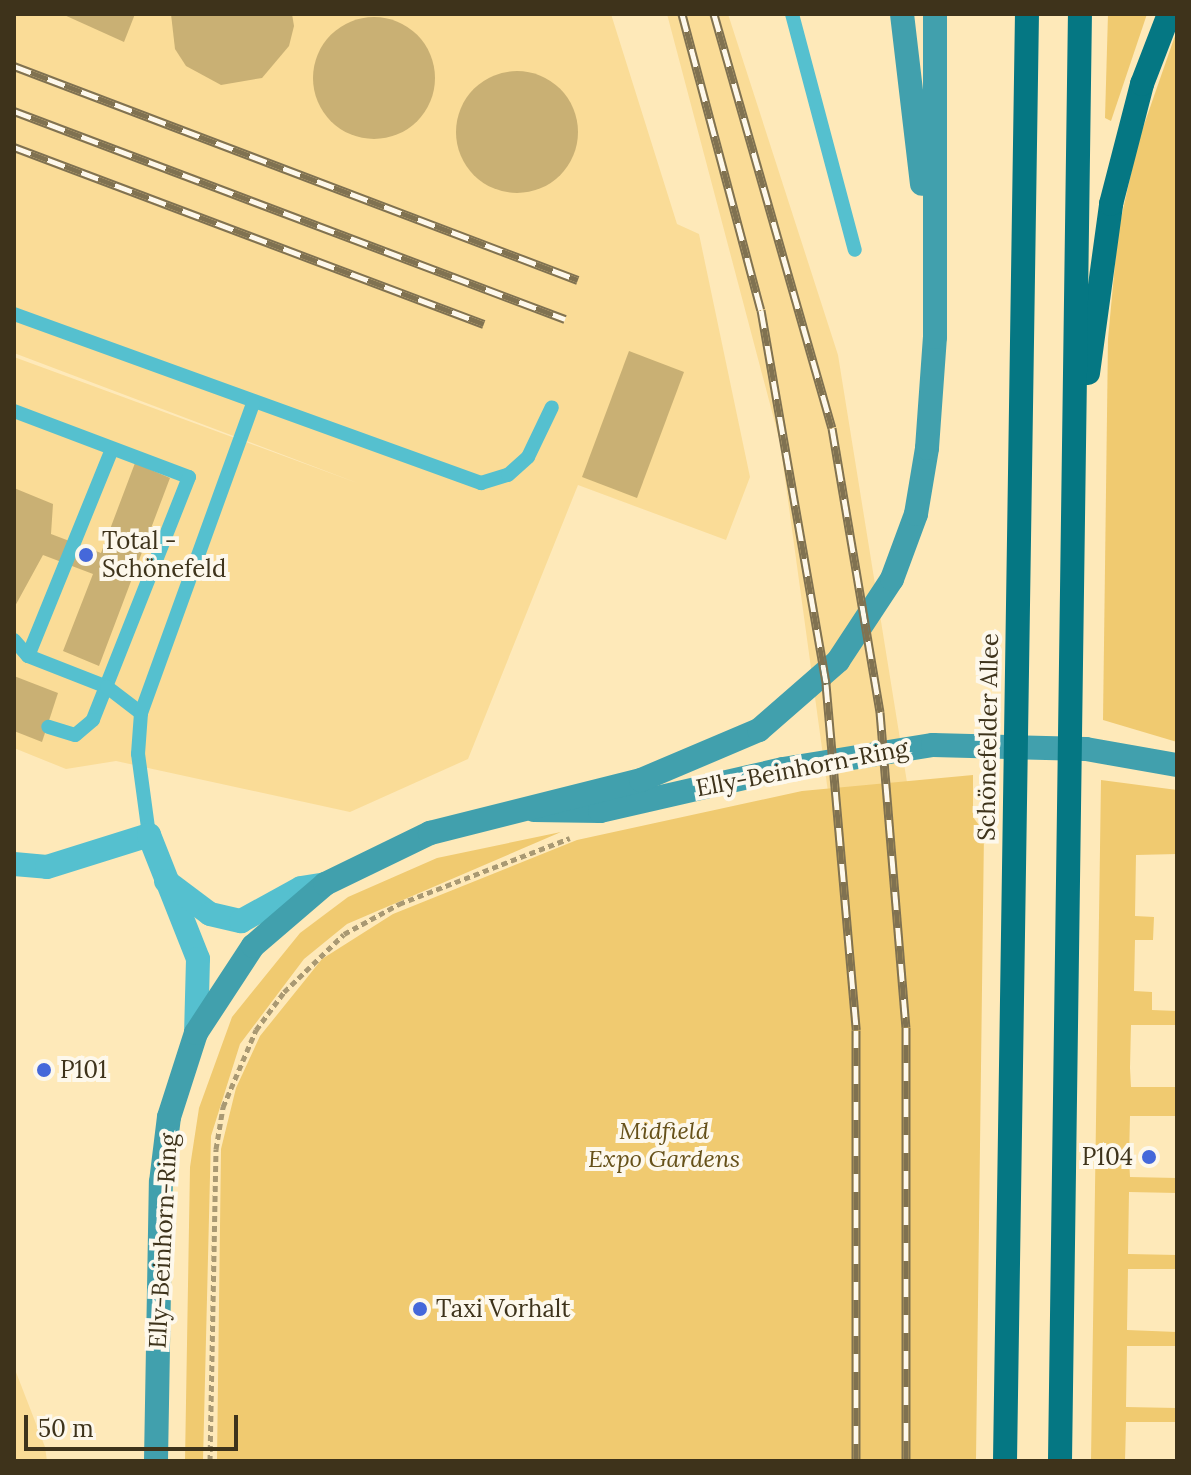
<!DOCTYPE html>
<meta charset="utf-8">
<style>
body{margin:0}
#map{position:relative;width:1191px;height:1475px;overflow:hidden;background:#fee9b9;font-family:Lora,serif}
div>[style]{position:absolute}
.built>*{inset:0;background:#fadc97}
.green>*{inset:0;background:#f0ca70}
.building>*{inset:0;background:#c9b074}
.round{border-radius:50%}
.path>*{height:5px;margin-top:-2.5px;transform-origin:0;background:repeating-linear-gradient(90deg,#a99973 0 6px,transparent 0 10px)}
.lane>*{height:14px;margin:-7px;padding:0 7px;transform-origin:7px;border-radius:7px;background:#55c0cf}
.street>*{height:24px;margin:-12px;padding:0 12px;transform-origin:12px;border-radius:12px;background:#55c0cf}
.secondary>*{height:24px;margin:-12px;padding:0 12px;transform-origin:12px;border-radius:12px;background:#41a0ad}
.highway>*{height:24px;margin:-12px;padding:0 12px;transform-origin:12px;border-radius:12px;background:#057783}
.rail>*{height:9px;margin-top:-4.5px;transform-origin:0;background:repeating-linear-gradient(90deg,#fdf8ec 0 18px,#807251 0 36px);box-sizing:border-box;border-block:2px solid #807251}
.dots>*{width:22px;height:22px;translate:-50% -50%;box-sizing:border-box;border:4px solid #fdf8ec;border-radius:50%}
span{translate:-50% -50%;white-space:nowrap;text-align:center;line-height:1.15;-webkit-text-stroke:8px #fdf8ec;paint-order:stroke}
.poi-label{font-size:24px;color:#3e331b}
.left{translate:0 -50%;text-align:left}
.right{translate:-100% -50%;text-align:right}
.street-label{font-size:24px;color:#3e331b}
.park-label{font-size:24px;color:#66511a;font-style:italic}
.frame{position:absolute;inset:0;border:16px solid #3e331b;pointer-events:none}
.scale{position:absolute;left:24px;top:1415px;width:214px;height:36px;box-sizing:border-box;border:4px solid #3e331b;border-top:0;padding-left:10px;font-size:24px;line-height:28px;white-space:nowrap;color:#3e331b;-webkit-text-stroke:6px #fdf8ec;paint-order:stroke}
</style>
<div id="map">
<div class="built">
<div style="clip-path:polygon(14px 14px,611px 14px,677px 224px,699px 234px,750px 477px,726px 540px,578px 485px,468px 759px,350px 812px,116px 761px,66px 769px,14px 748px,14px 357px,360px 484px,14px 353px)"></div>
<div style="clip-path:polygon(667px 14px,728px 14px,838px 355px,921px 869px,828px 792px,780px 442px)"></div>
<div style="clip-path:polygon(14px 1367px,45px 1447px,47px 1461px,14px 1461px)"></div>
</div>
<div class="green">
<div style="clip-path:polygon(1108px 14px,1147px 14px,1111px 121px,1105px 118px)"></div>
<div style="clip-path:polygon(1177px 30px,1177px 742px,1103px 720px,1108px 339px,1118px 232px,1138px 142px)"></div>
<div style="clip-path:polygon(973px 775px,973px 817px,984px 832px,976px 1461px,217px 1461px,221px 1149px,236px 1088px,260px 1036px,322px 959px,393px 914px,577px 840px,802px 791px)"></div>
<div style="clip-path:polygon(1101px 780px,1177px 790px,1177px 854px,1136px 855px,1135px 916px,1154px 917px,1153px 940px,1135px 940px,1134px 991px,1152px 992px,1152px 1010px,1177px 1011px,1177px 1025px,1131px 1025px,1130px 1068px,1131px 1087px,1177px 1087px,1177px 1116px,1130px 1116px,1129px 1159px,1130px 1177px,1177px 1178px,1177px 1193px,1129px 1192px,1128px 1254px,1177px 1255px,1177px 1269px,1128px 1269px,1127px 1330px,1177px 1332px,1177px 1346px,1127px 1346px,1126px 1407px,1177px 1408px,1177px 1422px,1126px 1422px,1125px 1461px,1091px 1461px)"></div>
<div style="clip-path:polygon(561px 832px,347px 924px,304px 959px,240px 1044px,211px 1136px,203px 1461px,185px 1461px,190px 1167px,199px 1108px,232px 1017px,300px 933px,348px 897px,437px 858px)"></div>
</div>
<div class="building">
<div style="clip-path:polygon(62px 14px,135px 14px,124px 42px)"></div>
<div style="clip-path:polygon(171px 14px,292px 14px,294px 26px,289px 46px,262px 78px,221px 85px,186px 66px,175px 49px)"></div>
<div class="round" style="left:313px;top:17px;width:122px;height:122px"></div>
<div class="round" style="left:456px;top:71px;width:122px;height:122px"></div>
<div style="clip-path:polygon(629px 351px,684px 372px,637px 498px,582px 477px)"></div>
<div style="clip-path:polygon(135px 463px,170px 478px,99px 666px,63px 651px,93px 574px,43px 555px,14px 608px,14px 488px,53px 504px,51px 534px,101px 553px)"></div>
<div style="clip-path:polygon(14px 676px,58px 693px,42px 742px,14px 731px)"></div>
</div>
<div class="path">
<div style="left:210px;top:1461px;width:312px;rotate:-88.9deg"></div>
<div style="left:216px;top:1149px;width:43px;rotate:-80.5deg"></div>
<div style="left:223px;top:1107px;width:84px;rotate:-66.8deg"></div>
<div style="left:256px;top:1030px;width:47px;rotate:-53.6deg"></div>
<div style="left:284px;top:992px;width:83px;rotate:-44deg"></div>
<div style="left:344px;top:934px;width:63px;rotate:-28.6deg"></div>
<div style="left:399px;top:904px;width:183px;rotate:-21.1deg"></div>
</div>
<div class="lane">
<div style="left:792px;top:14px;width:244px;rotate:75.1deg"></div>
<div style="left:14px;top:314px;width:497px;rotate:19.9deg"></div>
<div style="left:481px;top:483px;width:28px;rotate:-17deg"></div>
<div style="left:508px;top:475px;width:27px;rotate:-42deg"></div>
<div style="left:528px;top:457px;width:55px;rotate:-64.4deg"></div>
<div style="left:14px;top:411px;width:187px;rotate:20.7deg"></div>
<div style="left:189px;top:477px;width:261px;rotate:111.6deg"></div>
<div style="left:93px;top:720px;width:23px;rotate:140deg"></div>
<div style="left:75px;top:735px;width:28px;rotate:-163deg"></div>
<div style="left:14px;top:640px;width:21px;rotate:49deg"></div>
<div style="left:28px;top:656px;width:85px;rotate:21.4deg"></div>
<div style="left:107px;top:687px;width:43px;rotate:37.4deg"></div>
<div style="left:28px;top:656px;width:223px;rotate:-67.9deg"></div>
<div style="left:149px;top:835px;width:82px;rotate:-97.7deg"></div>
<div style="left:138px;top:754px;width:41px;rotate:-85.8deg"></div>
<div style="left:141px;top:713px;width:329px;rotate:-70.1deg"></div>
</div>
<div class="street">
<div style="left:14px;top:864px;width:33px;rotate:5deg"></div>
<div style="left:47px;top:867px;width:107px;rotate:-17.4deg"></div>
<div style="left:149px;top:835px;width:133px;rotate:68.4deg"></div>
<div style="left:198px;top:959px;width:74px;rotate:91.5deg"></div>
<div style="left:166px;top:881px;width:55px;rotate:36.9deg"></div>
<div style="left:210px;top:914px;width:32px;rotate:13deg"></div>
<div style="left:241px;top:921px;width:68px;rotate:-28.8deg"></div>
<div style="left:301px;top:888px;width:24px;rotate:-9deg"></div>
</div>
<div class="secondary">
<div style="left:902px;top:14px;width:171px;rotate:83.3deg"></div>
<div style="left:534px;top:810px;width:66px;rotate:0.9deg"></div>
<div style="left:600px;top:811px;width:188px;rotate:-12.9deg"></div>
<div style="left:783px;top:769px;width:152px;rotate:-9.1deg"></div>
<div style="left:933px;top:745px;width:153px;rotate:1.5deg"></div>
<div style="left:1086px;top:749px;width:92px;rotate:10deg"></div>
<div style="left:156px;top:1461px;width:279px;rotate:-89deg"></div>
<div style="left:161px;top:1182px;width:65px;rotate:-83deg"></div>
<div style="left:169px;top:1117px;width:88px;rotate:-72.2deg"></div>
<div style="left:196px;top:1033px;width:104px;rotate:-56.8deg"></div>
<div style="left:253px;top:946px;width:95px;rotate:-40.7deg"></div>
<div style="left:325px;top:884px;width:117px;rotate:-25.9deg"></div>
<div style="left:430px;top:833px;width:218px;rotate:-14.1deg"></div>
<div style="left:641px;top:780px;width:128px;rotate:-23deg"></div>
<div style="left:759px;top:730px;width:105px;rotate:-41.1deg"></div>
<div style="left:838px;top:661px;width:98px;rotate:-56.6deg"></div>
<div style="left:892px;top:579px;width:69px;rotate:-69.7deg"></div>
<div style="left:916px;top:514px;width:67px;rotate:-80.5deg"></div>
<div style="left:927px;top:448px;width:111px;rotate:-85.9deg"></div>
<div style="left:935px;top:337px;width:323px;rotate:-90deg"></div>
</div>
<div class="highway">
<div style="left:1088px;top:373px;width:171px;rotate:-82.2deg"></div>
<div style="left:1111px;top:204px;width:124px;rotate:-75.5deg"></div>
<div style="left:1142px;top:84px;width:75px;rotate:-68.9deg"></div>
<div style="left:1005px;top:1461px;width:1447px;rotate:-89.13deg"></div>
<div style="left:1060px;top:1461px;width:1447px;rotate:-89.21deg"></div>
</div>
<div class="rail">
<div style="left:682px;top:14px;width:306px;rotate:75.1deg"></div>
<div style="left:761px;top:310px;width:380px;rotate:80.1deg"></div>
<div style="left:826px;top:684px;width:347px;rotate:85deg"></div>
<div style="left:856px;top:1030px;width:431px;rotate:90deg"></div>
<div style="left:714px;top:14px;width:430px;rotate:74.1deg"></div>
<div style="left:832px;top:428px;width:288px;rotate:80.4deg"></div>
<div style="left:880px;top:712px;width:316px;rotate:85.3deg"></div>
<div style="left:906px;top:1027px;width:434px;rotate:90deg"></div>
<div style="left:14px;top:66px;width:603px;rotate:20.78deg"></div>
<div style="left:14px;top:111px;width:589px;rotate:20.68deg"></div>
<div style="left:14px;top:147px;width:502px;rotate:20.64deg"></div>
</div>
<div class="dots">
<div style="left:86px;top:555px;background:#4568da"></div>
<div style="left:44px;top:1070px;background:#4568da"></div>
<div style="left:1149px;top:1157px;background:#4568da"></div>
<div style="left:420px;top:1309px;background:#4568da"></div>
</div>
<div class="poi-label">
<span class="left" style="left:102px;top:555px">Total -<br>Schönefeld</span>
<span class="left" style="left:60px;top:1070px">P101</span>
<span class="right" style="left:1133px;top:1157px">P104</span>
<span class="left" style="left:436px;top:1309px">Taxi Vorhalt</span>
</div>
<div class="street-label">
<span style="left:988px;top:737px;rotate:-89deg">Schönefelder Allee</span>
<span style="left:802px;top:768px;rotate:-11deg">Elly-Beinhorn-Ring</span>
<span style="left:163px;top:1241px;rotate:-87deg">Elly-Beinhorn-Ring</span>
</div>
<div class="park-label">
<span style="left:664px;top:1145px">Midfield<br>Expo Gardens</span>
</div>
<div class="frame"></div>
<div class="scale">50 m</div>
</div>
